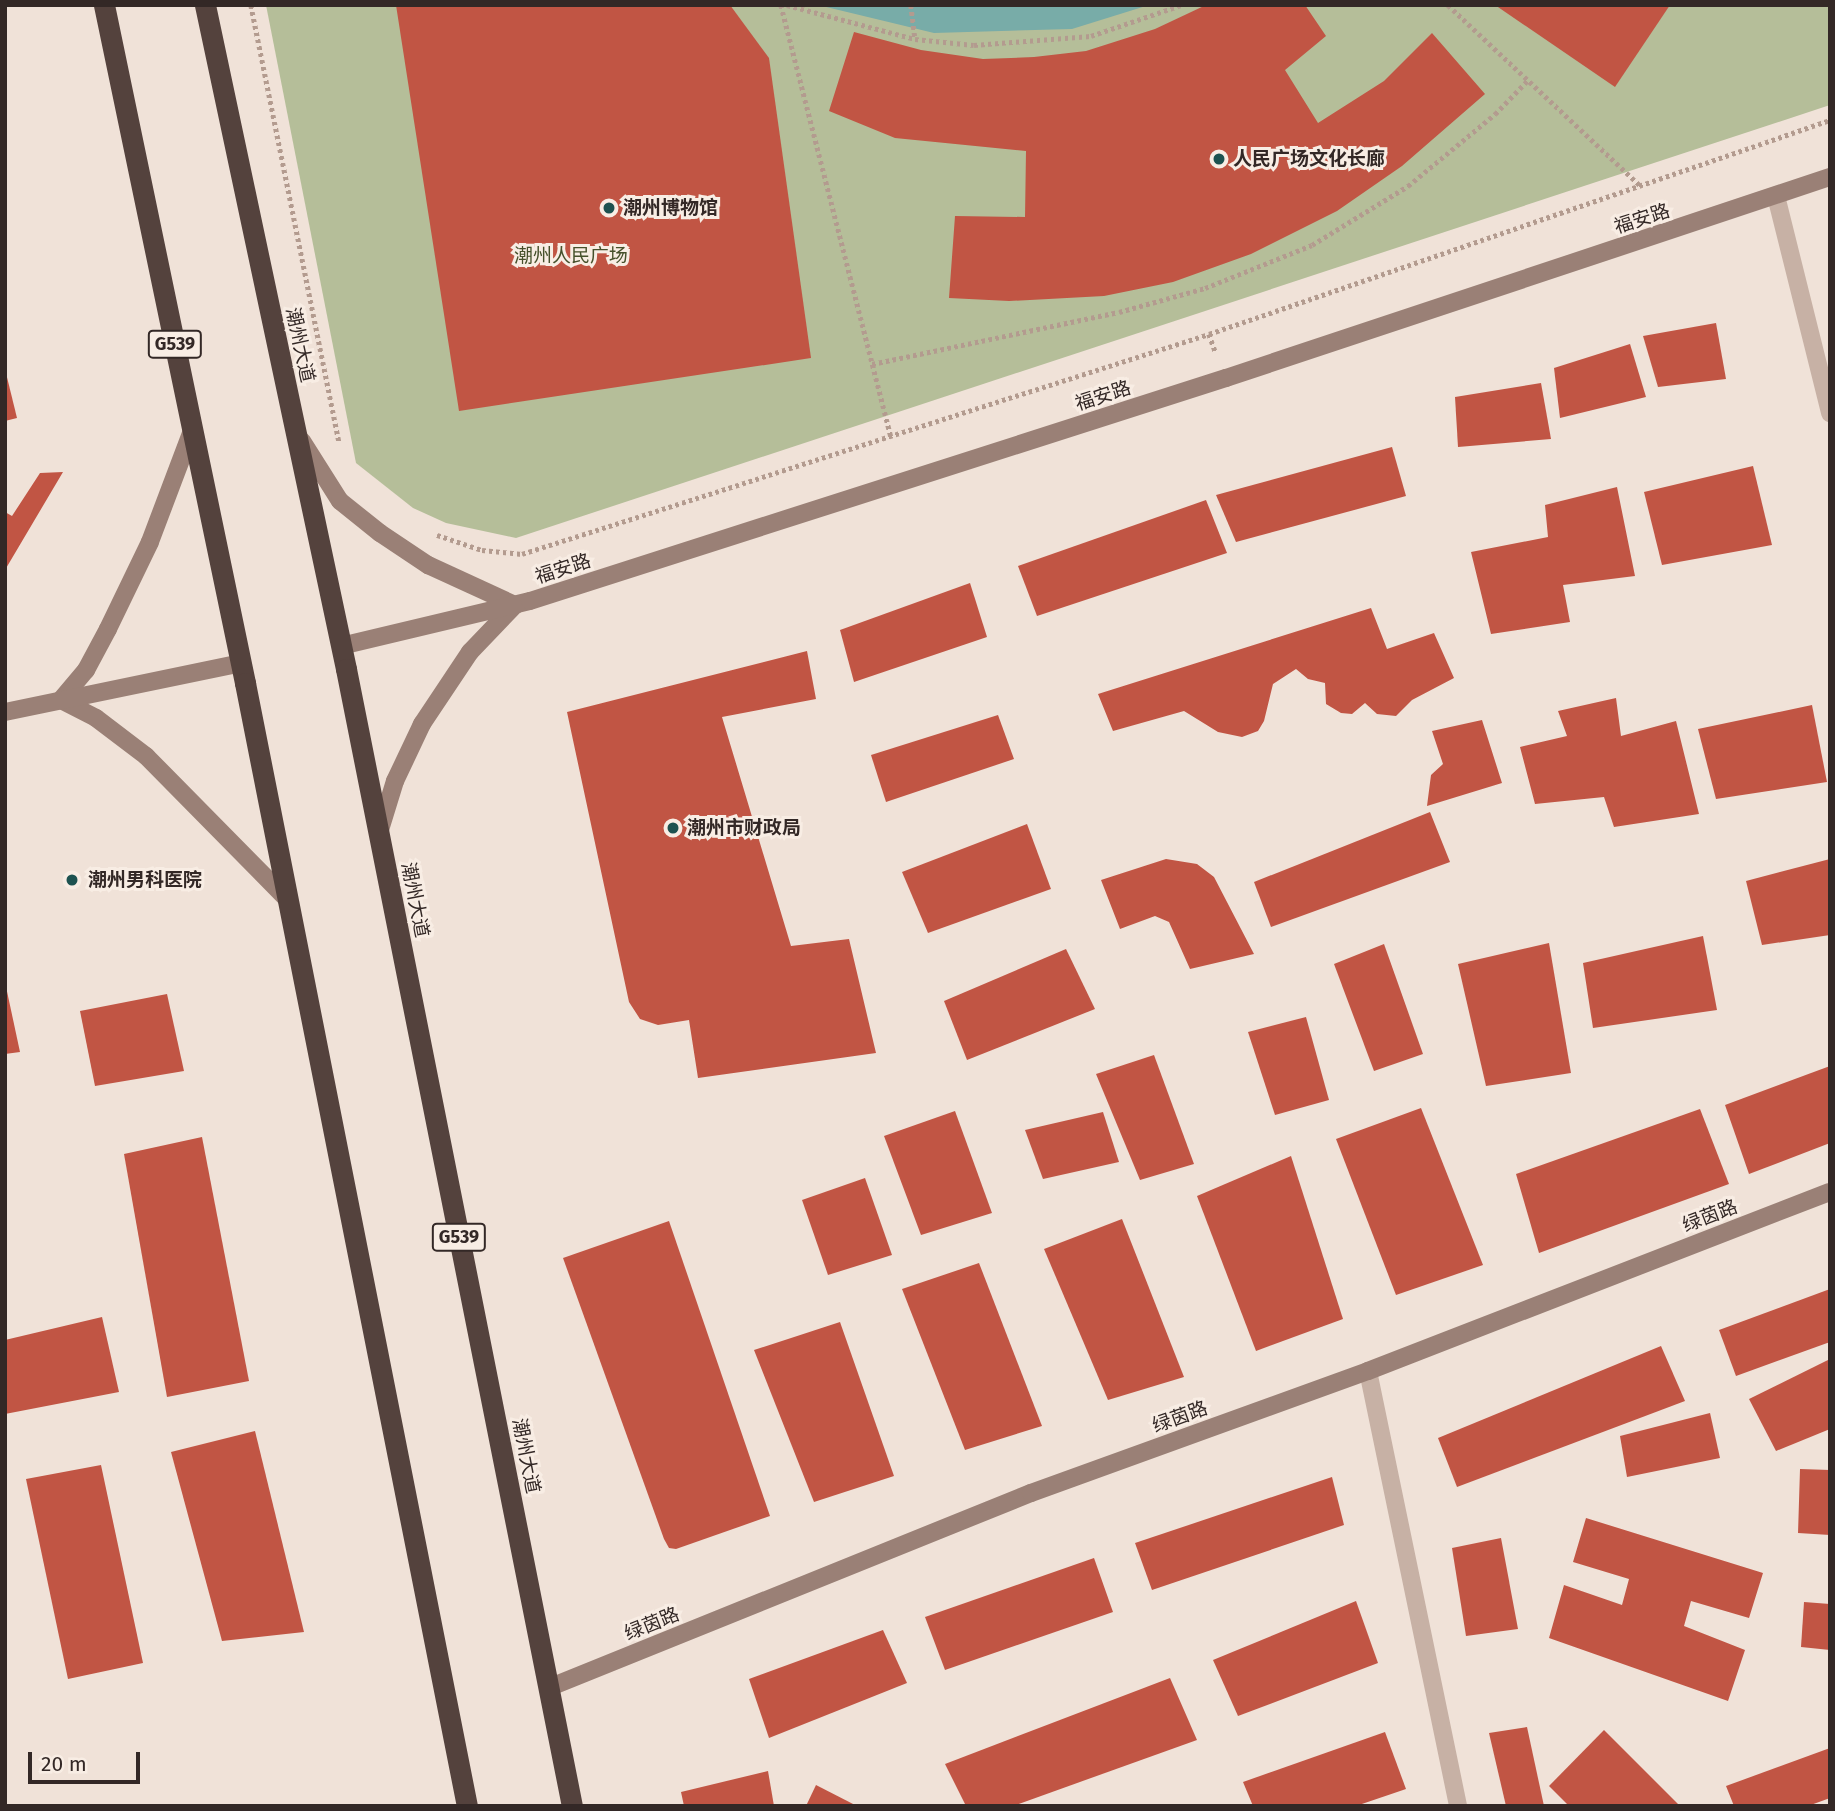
<!DOCTYPE html>
<meta charset="utf-8">
<style>
body{margin:0}
#map{position:relative;width:1835px;height:1811px;overflow:hidden;background:#f0e2d8;font-family:"Fira Sans","Noto Sans SC",sans-serif}
div>[style]{position:absolute}
.green>*{inset:0;background:#b5be99}
.water>*{inset:0;background:#78aca8}
.building>*{inset:0;background:#c15544}
.path>*{height:4.5px;margin-top:-2.25px;transform-origin:0;background:repeating-linear-gradient(90deg,#b39b8f 0 3.5px,transparent 0 7px)}
.street>*{height:18px;margin:-9px;padding:0 9px;transform-origin:9px;border-radius:9px;background:#c7b1a5}
.secondary>*{height:18px;margin:-9px;padding:0 9px;transform-origin:9px;border-radius:9px;background:#9a8076}
.highway>*{height:21px;margin:-10.5px;padding:0 10.5px;transform-origin:10.5px;border-radius:10.5px;background:#54423d}
.dots>*{width:19px;height:19px;translate:-50% -50%;box-sizing:border-box;border:4px solid #f8ede4;border-radius:50%}
span{translate:-50% -50%;white-space:nowrap;text-align:center;line-height:1.15;-webkit-text-stroke:6px #f8ede4;paint-order:stroke}
.shield-label span{padding:2px 5px;background:#f8ede4;border:2px solid;border-radius:5px;-webkit-text-stroke-width:0}
.shield-label{font-size:18px;color:#332826;font-weight:700}
.poi-label{font-size:19px;color:#332826;font-weight:700}
.left{translate:0 -50%;text-align:left}
.street-label{font-size:19px;color:#332826}
.park-label{font-size:19px;color:#46502b}
.frame{position:absolute;inset:0;border:7px solid #332826;pointer-events:none}
.scale{position:absolute;left:28px;top:1752px;width:112px;height:32px;box-sizing:border-box;border:4px solid #332826;border-top:0;padding-left:9px;font-size:21px;line-height:24px;white-space:nowrap;color:#332826;-webkit-text-stroke:5px #f8ede4;paint-order:stroke}
</style>
<div id="map">
<div class="green">
<div style="clip-path:polygon(266px 5px,1830px 5px,1830px 105px,516px 538px,446px 523px,413px 508px,356px 463px)"></div>
</div>
<div class="water">
<div style="clip-path:polygon(818px 5px,1149px 5px,1072px 29px,934px 33px)"></div>
</div>
<div class="building">
<div style="clip-path:polygon(396px 5px,730px 5px,769px 58px,811px 358px,459px 411px)"></div>
<div style="clip-path:polygon(1206px 5px,1305px 5px,1326px 36px,1285px 70px,1318px 123px,1384px 81px,1432px 33px,1485px 94px,1402px 166px,1337px 211px,1251px 254px,1173px 282px,1104px 296px,1009px 301px,949px 298px,955px 216px,1025px 217px,1026px 151px,895px 138px,829px 111px,854px 32px,921px 50px,983px 59px,1034px 57px,1086px 51px,1155px 29px)"></div>
<div style="clip-path:polygon(1495px 5px,1670px 5px,1615px 87px)"></div>
<div style="clip-path:polygon(1716px 323px,1726px 379px,1658px 387px,1643px 336px)"></div>
<div style="clip-path:polygon(1630px 344px,1646px 397px,1560px 418px,1554px 368px)"></div>
<div style="clip-path:polygon(5px 369px,17px 418px,5px 421px)"></div>
<div style="clip-path:polygon(1541px 383px,1551px 439px,1458px 447px,1455px 397px)"></div>
<div style="clip-path:polygon(1392px 447px,1406px 496px,1236px 542px,1216px 495px)"></div>
<div style="clip-path:polygon(1753px 466px,1772px 545px,1662px 565px,1644px 492px)"></div>
<div style="clip-path:polygon(63px 472px,5px 570px,5px 512px,12px 516px,40px 473px)"></div>
<div style="clip-path:polygon(1617px 487px,1635px 576px,1563px 585px,1570px 622px,1491px 634px,1471px 552px,1548px 537px,1545px 505px)"></div>
<div style="clip-path:polygon(1206px 500px,1227px 553px,1037px 616px,1018px 566px)"></div>
<div style="clip-path:polygon(970px 583px,987px 637px,854px 682px,840px 630px)"></div>
<div style="clip-path:polygon(1371px 608px,1387px 649px,1434px 633px,1454px 678px,1412px 700px,1396px 716px,1377px 714px,1365px 703px,1352px 714px,1341px 713px,1326px 704px,1325px 683px,1308px 679px,1296px 669px,1273px 684px,1264px 721px,1258px 731px,1242px 737px,1218px 732px,1184px 711px,1113px 731px,1098px 694px)"></div>
<div style="clip-path:polygon(807px 651px,816px 699px,722px 717px,791px 946px,849px 939px,876px 1053px,698px 1078px,689px 1020px,658px 1025px,640px 1019px,629px 1002px,567px 712px)"></div>
<div style="clip-path:polygon(1616px 698px,1621px 736px,1676px 721px,1699px 814px,1614px 827px,1604px 797px,1535px 804px,1520px 747px,1567px 736px,1558px 711px)"></div>
<div style="clip-path:polygon(1812px 705px,1827px 782px,1716px 799px,1698px 729px)"></div>
<div style="clip-path:polygon(998px 715px,1014px 759px,886px 802px,871px 755px)"></div>
<div style="clip-path:polygon(1482px 720px,1502px 783px,1427px 806px,1431px 775px,1443px 764px,1432px 731px)"></div>
<div style="clip-path:polygon(1430px 812px,1450px 862px,1271px 927px,1254px 882px)"></div>
<div style="clip-path:polygon(1027px 824px,1051px 889px,928px 933px,902px 872px)"></div>
<div style="clip-path:polygon(1166px 859px,1197px 864px,1214px 877px,1254px 954px,1190px 969px,1169px 922px,1155px 916px,1120px 929px,1101px 880px)"></div>
<div style="clip-path:polygon(1830px 859px,1830px 935px,1762px 945px,1746px 881px)"></div>
<div style="clip-path:polygon(1703px 936px,1717px 1010px,1593px 1028px,1583px 963px)"></div>
<div style="clip-path:polygon(1549px 943px,1571px 1073px,1486px 1086px,1458px 964px)"></div>
<div style="clip-path:polygon(1384px 944px,1423px 1054px,1374px 1071px,1334px 964px)"></div>
<div style="clip-path:polygon(1066px 949px,1095px 1009px,967px 1060px,944px 1001px)"></div>
<div style="clip-path:polygon(5px 982px,20px 1052px,5px 1054px)"></div>
<div style="clip-path:polygon(167px 994px,184px 1071px,95px 1086px,80px 1011px)"></div>
<div style="clip-path:polygon(1306px 1017px,1329px 1100px,1275px 1115px,1248px 1032px)"></div>
<div style="clip-path:polygon(1154px 1055px,1194px 1164px,1140px 1180px,1096px 1074px)"></div>
<div style="clip-path:polygon(1830px 1066px,1830px 1143px,1749px 1174px,1725px 1105px)"></div>
<div style="clip-path:polygon(1421px 1108px,1483px 1265px,1396px 1295px,1336px 1139px)"></div>
<div style="clip-path:polygon(1700px 1109px,1729px 1184px,1539px 1253px,1516px 1174px)"></div>
<div style="clip-path:polygon(955px 1111px,992px 1213px,921px 1235px,884px 1136px)"></div>
<div style="clip-path:polygon(1103px 1112px,1119px 1162px,1043px 1179px,1025px 1130px)"></div>
<div style="clip-path:polygon(202px 1137px,249px 1381px,167px 1397px,124px 1154px)"></div>
<div style="clip-path:polygon(1291px 1156px,1343px 1319px,1256px 1351px,1197px 1196px)"></div>
<div style="clip-path:polygon(865px 1178px,892px 1255px,828px 1275px,802px 1200px)"></div>
<div style="clip-path:polygon(1122px 1219px,1184px 1377px,1108px 1400px,1044px 1249px)"></div>
<div style="clip-path:polygon(669px 1221px,770px 1516px,676px 1549px,669px 1548px,664px 1539px,563px 1258px)"></div>
<div style="clip-path:polygon(979px 1263px,1042px 1426px,965px 1450px,902px 1289px)"></div>
<div style="clip-path:polygon(1830px 1289px,1830px 1342px,1736px 1376px,1719px 1330px)"></div>
<div style="clip-path:polygon(102px 1317px,119px 1392px,5px 1414px,5px 1340px)"></div>
<div style="clip-path:polygon(840px 1322px,894px 1476px,814px 1502px,754px 1350px)"></div>
<div style="clip-path:polygon(1661px 1346px,1685px 1401px,1457px 1487px,1438px 1438px)"></div>
<div style="clip-path:polygon(1830px 1359px,1830px 1429px,1776px 1451px,1749px 1399px)"></div>
<div style="clip-path:polygon(1710px 1413px,1720px 1458px,1627px 1477px,1620px 1436px)"></div>
<div style="clip-path:polygon(255px 1431px,304px 1632px,222px 1641px,171px 1452px)"></div>
<div style="clip-path:polygon(101px 1465px,143px 1663px,68px 1679px,26px 1479px)"></div>
<div style="clip-path:polygon(1800px 1469px,1830px 1470px,1830px 1535px,1798px 1533px)"></div>
<div style="clip-path:polygon(1332px 1477px,1344px 1525px,1152px 1590px,1135px 1543px)"></div>
<div style="clip-path:polygon(1586px 1518px,1763px 1573px,1749px 1618px,1691px 1601px,1684px 1626px,1745px 1650px,1728px 1701px,1549px 1638px,1564px 1585px,1622px 1605px,1629px 1579px,1573px 1562px)"></div>
<div style="clip-path:polygon(1501px 1538px,1518px 1629px,1466px 1636px,1452px 1548px)"></div>
<div style="clip-path:polygon(1094px 1558px,1113px 1612px,945px 1670px,925px 1617px)"></div>
<div style="clip-path:polygon(1356px 1601px,1378px 1663px,1238px 1716px,1213px 1660px)"></div>
<div style="clip-path:polygon(1804px 1602px,1830px 1604px,1830px 1650px,1801px 1647px)"></div>
<div style="clip-path:polygon(883px 1630px,907px 1683px,769px 1738px,749px 1679px)"></div>
<div style="clip-path:polygon(1170px 1678px,1197px 1740px,1013px 1806px,966px 1806px,945px 1764px)"></div>
<div style="clip-path:polygon(1527px 1727px,1544px 1806px,1506px 1806px,1489px 1733px)"></div>
<div style="clip-path:polygon(1604px 1730px,1680px 1806px,1569px 1806px,1549px 1786px)"></div>
<div style="clip-path:polygon(1385px 1732px,1406px 1789px,1356px 1806px,1253px 1806px,1243px 1782px)"></div>
<div style="clip-path:polygon(1830px 1748px,1830px 1798px,1808px 1806px,1734px 1806px,1726px 1786px)"></div>
<div style="clip-path:polygon(768px 1771px,774px 1806px,684px 1806px,681px 1792px)"></div>
<div style="clip-path:polygon(816px 1785px,857px 1806px,806px 1806px)"></div>
</div>
<div class="path">
<div style="left:251px;top:5px;width:446px;rotate:78.6deg"></div>
<div style="left:781px;top:5px;width:445px;rotate:75.7deg"></div>
<div style="left:787px;top:5px;width:132px;rotate:14.9deg"></div>
<div style="left:915px;top:39px;width:59px;rotate:5.8deg"></div>
<div style="left:974px;top:45px;width:117px;rotate:-4.4deg"></div>
<div style="left:1091px;top:36px;width:95px;rotate:-19deg"></div>
<div style="left:911px;top:5px;width:34px;rotate:83deg"></div>
<div style="left:1448px;top:5px;width:263px;rotate:43.2deg"></div>
<div style="left:1209px;top:334px;width:20px;rotate:70deg"></div>
<div style="left:872px;top:364px;width:252px;rotate:-11.9deg"></div>
<div style="left:1119px;top:312px;width:89px;rotate:-15.6deg"></div>
<div style="left:1205px;top:288px;width:115px;rotate:-21.9deg"></div>
<div style="left:1312px;top:245px;width:113px;rotate:-31.6deg"></div>
<div style="left:1408px;top:186px;width:113px;rotate:-39.6deg"></div>
<div style="left:1495px;top:114px;width:47px;rotate:-45.9deg"></div>
<div style="left:437px;top:535px;width:47px;rotate:18.4deg"></div>
<div style="left:482px;top:550px;width:40px;rotate:5.7deg"></div>
<div style="left:522px;top:554px;width:721px;rotate:-17.76deg"></div>
<div style="left:1209px;top:334px;width:657px;rotate:-19.01deg"></div>
</div>
<div class="street">
<div style="left:1776px;top:196px;width:224px;rotate:76deg"></div>
<div style="left:1368px;top:1371px;width:444px;rotate:78.3deg"></div>
</div>
<div class="secondary">
<div style="left:193px;top:428px;width:122px;rotate:110.7deg"></div>
<div style="left:150px;top:542px;width:97px;rotate:115.8deg"></div>
<div style="left:108px;top:629px;width:47px;rotate:118.2deg"></div>
<div style="left:86px;top:670px;width:39px;rotate:130deg"></div>
<div style="left:61px;top:700px;width:39px;rotate:27deg"></div>
<div style="left:96px;top:718px;width:63px;rotate:37.2deg"></div>
<div style="left:146px;top:756px;width:201px;rotate:45.4deg"></div>
<div style="left:302px;top:441px;width:71px;rotate:57.7deg"></div>
<div style="left:340px;top:501px;width:51px;rotate:38.7deg"></div>
<div style="left:380px;top:533px;width:58px;rotate:33.7deg"></div>
<div style="left:428px;top:565px;width:96px;rotate:24.7deg"></div>
<div style="left:515px;top:605px;width:65px;rotate:133.8deg"></div>
<div style="left:470px;top:652px;width:87px;rotate:123.7deg"></div>
<div style="left:422px;top:724px;width:63px;rotate:115.3deg"></div>
<div style="left:395px;top:781px;width:54px;rotate:107.1deg"></div>
<div style="left:341px;top:646px;width:194px;rotate:-13.4deg"></div>
<div style="left:530px;top:601px;width:731px;rotate:-17.77deg"></div>
<div style="left:1226px;top:378px;width:637px;rotate:-18.41deg"></div>
<div style="left:5px;top:712px;width:241px;rotate:-11.7deg"></div>
<div style="left:548px;top:1688px;width:521px;rotate:-21.99deg"></div>
<div style="left:1031px;top:1493px;width:358px;rotate:-19.9deg"></div>
<div style="left:1368px;top:1371px;width:495px;rotate:-21.2deg"></div>
</div>
<div class="highway">
<div style="left:104px;top:5px;width:693px;rotate:78.25deg"></div>
<div style="left:245px;top:683px;width:1145px;rotate:78.82deg"></div>
<div style="left:205px;top:5px;width:679px;rotate:78.01deg"></div>
<div style="left:346px;top:669px;width:1159px;rotate:78.76deg"></div>
</div>
<div class="dots">
<div style="left:1219px;top:159px;background:#1d5250"></div>
<div style="left:609px;top:208px;background:#1d5250"></div>
<div style="left:673px;top:828px;background:#1d5250"></div>
<div style="left:72px;top:880px;background:#1d5250"></div>
</div>
<div class="shield-label">
<span style="left:175px;top:344px">G539</span>
<span style="left:459px;top:1237px">G539</span>
</div>
<div class="poi-label">
<span class="left" style="left:1233px;top:159px">人民广场文化长廊</span>
<span class="left" style="left:623px;top:208px">潮州博物馆</span>
<span class="left" style="left:687px;top:828px">潮州市财政局</span>
<span class="left" style="left:88px;top:880px">潮州男科医院</span>
</div>
<div class="street-label">
<span style="left:1642px;top:219px;rotate:-18deg">福安路</span>
<span style="left:300px;top:345px;rotate:78deg">潮州大道</span>
<span style="left:1103px;top:396px;rotate:-18deg">福安路</span>
<span style="left:563px;top:569px;rotate:-18deg">福安路</span>
<span style="left:415px;top:900px;rotate:79deg">潮州大道</span>
<span style="left:1710px;top:1216px;rotate:-21deg">绿茵路</span>
<span style="left:1180px;top:1417px;rotate:-20deg">绿茵路</span>
<span style="left:526px;top:1456px;rotate:79deg">潮州大道</span>
<span style="left:652px;top:1624px;rotate:-22deg">绿茵路</span>
</div>
<div class="park-label">
<span style="left:571px;top:256px">潮州人民广场</span>
</div>
<div class="frame"></div>
<div class="scale">20 m</div>
</div>
